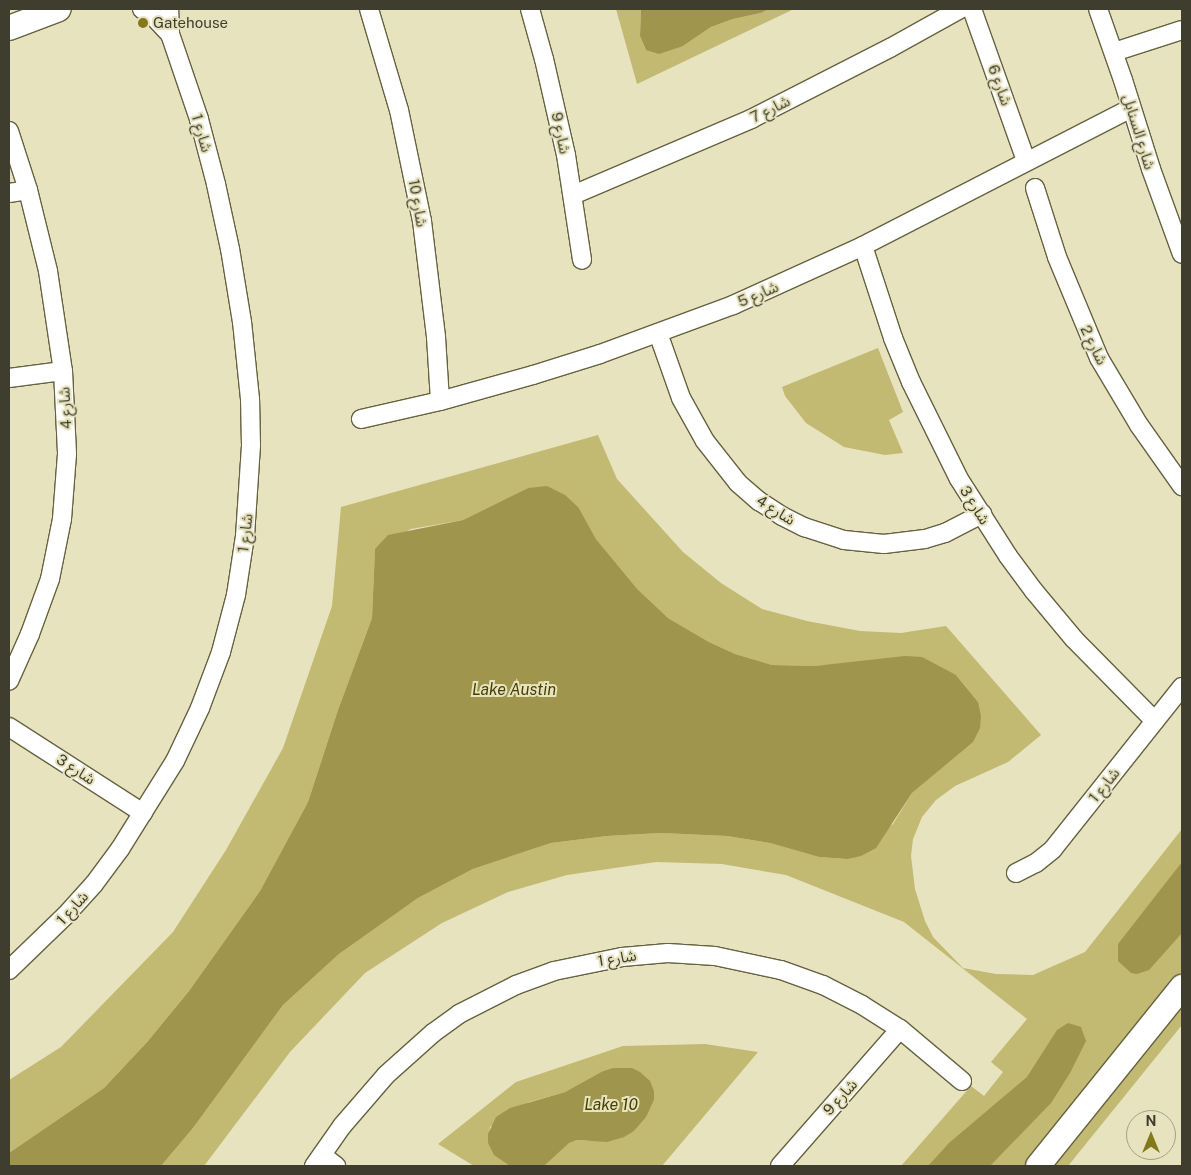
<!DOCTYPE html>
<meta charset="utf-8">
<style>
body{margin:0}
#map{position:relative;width:1191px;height:1175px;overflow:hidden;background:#e7e3be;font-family:"Public Sans","Noto Sans Arabic",sans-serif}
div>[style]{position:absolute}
.green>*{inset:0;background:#c2b972}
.water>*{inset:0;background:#9f954c}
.roads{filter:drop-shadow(1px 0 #666241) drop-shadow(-1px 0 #666241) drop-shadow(0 1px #666241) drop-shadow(0 -1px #666241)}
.street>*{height:18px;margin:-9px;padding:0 9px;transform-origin:9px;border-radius:9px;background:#fff}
.secondary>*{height:24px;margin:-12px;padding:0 12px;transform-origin:12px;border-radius:12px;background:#fff}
.dots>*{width:14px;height:14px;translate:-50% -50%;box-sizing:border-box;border:2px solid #e7e3be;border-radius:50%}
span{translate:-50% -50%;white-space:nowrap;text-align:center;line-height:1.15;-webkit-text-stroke:4px #e7e3be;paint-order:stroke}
.poi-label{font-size:15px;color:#3f3d2e}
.left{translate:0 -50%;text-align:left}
.street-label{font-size:15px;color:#3f3d2e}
.water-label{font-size:16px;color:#463f01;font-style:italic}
.frame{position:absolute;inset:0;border:10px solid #3f3d2e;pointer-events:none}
.north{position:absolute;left:1126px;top:1110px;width:50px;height:50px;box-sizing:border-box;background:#e7e3be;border:1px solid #a4a184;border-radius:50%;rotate:0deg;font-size:14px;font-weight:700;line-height:20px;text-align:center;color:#3f3d2e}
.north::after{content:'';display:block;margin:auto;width:18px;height:22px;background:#83781c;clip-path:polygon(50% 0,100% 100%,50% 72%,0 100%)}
</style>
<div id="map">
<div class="green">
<div style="clip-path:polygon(616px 9px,641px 9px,640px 36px,646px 50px,683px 46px,711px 27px,733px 19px,761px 13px,769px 9px,794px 9px,637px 84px)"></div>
<div style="clip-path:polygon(878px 348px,903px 412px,889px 420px,903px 453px,885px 455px,844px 447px,806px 423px,785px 396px,782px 387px)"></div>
<div style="clip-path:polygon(598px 435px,617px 479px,683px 552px,721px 583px,762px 609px,807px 621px,860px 631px,901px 633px,946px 626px,1041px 735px,1008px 762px,955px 786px,936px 800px,922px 817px,913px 839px,911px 856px,915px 889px,925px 921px,933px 937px,963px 968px,996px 974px,1033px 975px,1085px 952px,1182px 829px,1182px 971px,1026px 1166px,901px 1166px,971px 1086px,984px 1096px,1003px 1072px,991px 1062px,1027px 1019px,904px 922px,786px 875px,722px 864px,656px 862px,567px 875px,508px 892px,442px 923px,365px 973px,290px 1052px,204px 1166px,161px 1166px,193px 1128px,283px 1005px,339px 954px,418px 898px,473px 869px,551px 843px,607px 836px,661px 833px,727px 836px,770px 843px,819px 857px,847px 859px,893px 824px,912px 793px,973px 741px,978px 702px,956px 675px,850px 664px,815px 666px,772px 665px,735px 654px,709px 642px,668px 618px,636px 589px,596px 539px,579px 508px,528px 488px,463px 520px,411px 529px,375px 549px,372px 618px,338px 710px,308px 802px,260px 891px,189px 991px,148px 1041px,104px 1088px,9px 1153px,9px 1080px,61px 1047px,173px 932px,226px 850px,283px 748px,332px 606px,341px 507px)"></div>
<div style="clip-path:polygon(1182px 987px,1182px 1025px,1068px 1166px,1038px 1166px)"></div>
<div style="clip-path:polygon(705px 1044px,758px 1052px,662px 1166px,544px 1166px,568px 1143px,577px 1140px,589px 1141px,634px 1131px,645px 1117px,654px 1100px,601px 1072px,565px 1092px,529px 1102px,490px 1127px,488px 1143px,510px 1166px,474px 1166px,438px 1144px,516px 1082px,623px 1046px)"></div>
</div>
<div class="water">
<div style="clip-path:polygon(641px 9px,769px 9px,761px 13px,733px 19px,711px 27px,683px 46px,659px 54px,646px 50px,640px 36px)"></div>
<div style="clip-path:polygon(547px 486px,565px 495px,579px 508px,596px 539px,637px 589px,668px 618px,709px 642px,735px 654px,772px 665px,815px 666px,905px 656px,922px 657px,956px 675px,978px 702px,981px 716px,980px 728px,973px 742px,912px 793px,876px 848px,861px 856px,847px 859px,819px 857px,770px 843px,727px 836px,661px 833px,607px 836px,551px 843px,473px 869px,418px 898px,339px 954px,283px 1005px,193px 1128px,161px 1166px,9px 1166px,9px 1153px,104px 1088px,148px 1041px,189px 991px,260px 891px,308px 802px,338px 710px,372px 618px,375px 549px,388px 535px,463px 520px,528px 488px)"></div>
<div style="clip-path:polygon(1182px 862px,1182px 933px,1149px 970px,1137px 974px,1131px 973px,1118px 961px,1118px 944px)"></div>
<div style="clip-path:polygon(1068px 1023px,1081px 1027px,1086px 1041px,1070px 1073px,1051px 1103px,990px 1166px,928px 1166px,949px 1143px,1027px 1077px,1057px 1030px)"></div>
<div style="clip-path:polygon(613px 1068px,632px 1068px,640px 1072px,650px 1081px,654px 1091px,654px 1100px,646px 1117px,634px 1131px,624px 1137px,607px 1142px,577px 1140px,569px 1143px,544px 1166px,510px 1166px,494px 1155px,488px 1143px,488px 1134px,496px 1117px,510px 1108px,565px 1092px,601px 1072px)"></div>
</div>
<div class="roads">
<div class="street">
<div style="left:142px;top:9px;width:14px;rotate:34deg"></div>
<div style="left:154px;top:17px;width:23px;rotate:47deg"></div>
<div style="left:369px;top:9px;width:105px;rotate:73.5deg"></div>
<div style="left:399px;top:110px;width:113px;rotate:78.3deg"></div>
<div style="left:422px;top:221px;width:117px;rotate:83.1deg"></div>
<div style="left:436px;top:337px;width:64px;rotate:86.4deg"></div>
<div style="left:530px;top:9px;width:52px;rotate:74.4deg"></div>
<div style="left:544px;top:59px;width:98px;rotate:77.1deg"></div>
<div style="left:566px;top:155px;width:106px;rotate:81.3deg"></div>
<div style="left:972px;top:9px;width:161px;rotate:70.4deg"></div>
<div style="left:1098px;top:9px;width:75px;rotate:70.6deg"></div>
<div style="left:1123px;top:80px;width:93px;rotate:72.5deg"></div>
<div style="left:1151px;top:169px;width:90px;rotate:70deg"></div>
<div style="left:1114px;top:52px;width:71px;rotate:-17.9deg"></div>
<div style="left:9px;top:131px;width:62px;rotate:72.1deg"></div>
<div style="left:28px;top:190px;width:83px;rotate:76.1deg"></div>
<div style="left:48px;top:271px;width:101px;rotate:81.5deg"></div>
<div style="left:63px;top:371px;width:83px;rotate:87.2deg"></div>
<div style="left:67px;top:454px;width:65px;rotate:94.4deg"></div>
<div style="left:62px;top:519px;width:61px;rotate:101.3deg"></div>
<div style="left:50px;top:579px;width:59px;rotate:110deg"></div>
<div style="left:30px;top:634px;width:51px;rotate:114.1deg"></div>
<div style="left:1035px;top:188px;width:72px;rotate:72.3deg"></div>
<div style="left:1057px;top:257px;width:109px;rotate:67.4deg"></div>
<div style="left:1099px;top:358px;width:78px;rotate:59.2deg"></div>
<div style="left:1139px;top:425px;width:75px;rotate:54.8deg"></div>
<div style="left:9px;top:193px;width:19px;rotate:-9deg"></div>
<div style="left:573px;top:195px;width:194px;rotate:-23.1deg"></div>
<div style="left:751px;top:119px;width:156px;rotate:-27.1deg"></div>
<div style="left:890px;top:48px;width:80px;rotate:-29.1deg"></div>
<div style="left:863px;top:246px;width:97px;rotate:71.9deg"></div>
<div style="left:893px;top:338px;width:48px;rotate:67.8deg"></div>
<div style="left:911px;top:382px;width:108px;rotate:63.7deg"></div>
<div style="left:959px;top:479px;width:91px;rotate:57.5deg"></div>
<div style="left:1008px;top:556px;width:44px;rotate:53.4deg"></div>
<div style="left:1034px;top:591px;width:62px;rotate:50.2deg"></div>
<div style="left:1074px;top:639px;width:115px;rotate:45.4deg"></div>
<div style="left:658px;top:333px;width:69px;rotate:70.5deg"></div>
<div style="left:681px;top:398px;width:49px;rotate:60.8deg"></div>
<div style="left:705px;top:441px;width:53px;rotate:51.8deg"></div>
<div style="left:738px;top:483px;width:28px;rotate:41deg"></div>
<div style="left:759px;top:501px;width:27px;rotate:33deg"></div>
<div style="left:782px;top:516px;width:25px;rotate:27deg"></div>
<div style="left:804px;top:527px;width:42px;rotate:18deg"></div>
<div style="left:844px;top:540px;width:40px;rotate:5.7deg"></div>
<div style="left:884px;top:544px;width:41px;rotate:-7deg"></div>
<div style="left:925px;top:539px;width:21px;rotate:-17deg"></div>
<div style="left:945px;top:533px;width:42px;rotate:-27.2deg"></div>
<div style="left:9px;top:378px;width:54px;rotate:-7.4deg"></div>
<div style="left:361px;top:419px;width:81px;rotate:-12.8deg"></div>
<div style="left:440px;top:401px;width:97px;rotate:-15.6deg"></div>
<div style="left:533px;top:375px;width:70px;rotate:-17.4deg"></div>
<div style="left:600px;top:354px;width:142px;rotate:-20.2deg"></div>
<div style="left:733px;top:305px;width:143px;rotate:-24.4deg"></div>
<div style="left:863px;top:246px;width:301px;rotate:-27.2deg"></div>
<div style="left:9px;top:727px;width:159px;rotate:32.7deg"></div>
<div style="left:1016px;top:873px;width:22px;rotate:-27deg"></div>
<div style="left:1036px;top:863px;width:22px;rotate:-39deg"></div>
<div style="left:1053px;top:849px;width:207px;rotate:-51.5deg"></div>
<div style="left:9px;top:970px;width:78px;rotate:-44deg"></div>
<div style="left:65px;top:916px;width:43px;rotate:-47.8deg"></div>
<div style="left:94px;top:884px;width:44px;rotate:-53.4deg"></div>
<div style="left:120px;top:849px;width:104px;rotate:-58deg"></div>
<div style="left:175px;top:761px;width:59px;rotate:-64.7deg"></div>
<div style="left:200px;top:708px;width:60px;rotate:-69.4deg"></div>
<div style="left:221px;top:652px;width:59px;rotate:-75.3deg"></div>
<div style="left:236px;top:595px;width:60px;rotate:-81.3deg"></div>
<div style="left:245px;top:536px;width:91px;rotate:-86.2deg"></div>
<div style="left:251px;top:445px;width:46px;rotate:-91.2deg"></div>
<div style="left:250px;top:399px;width:77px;rotate:-95.9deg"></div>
<div style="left:242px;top:322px;width:74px;rotate:-99.3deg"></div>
<div style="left:230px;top:249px;width:66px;rotate:-102.2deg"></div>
<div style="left:216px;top:184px;width:67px;rotate:-104.7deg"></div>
<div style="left:199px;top:119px;width:90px;rotate:-108.8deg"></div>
<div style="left:170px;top:34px;width:25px;rotate:-92deg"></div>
<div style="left:322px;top:1155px;width:18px;rotate:38deg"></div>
<div style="left:314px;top:1166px;width:49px;rotate:-55deg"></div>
<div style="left:342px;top:1126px;width:67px;rotate:-49.2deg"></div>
<div style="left:386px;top:1075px;width:63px;rotate:-41.8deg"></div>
<div style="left:433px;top:1033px;width:32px;rotate:-36deg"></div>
<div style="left:459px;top:1014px;width:64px;rotate:-27deg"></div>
<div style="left:516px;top:985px;width:40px;rotate:-20.2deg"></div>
<div style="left:554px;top:971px;width:69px;rotate:-11.6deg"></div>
<div style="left:622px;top:957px;width:46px;rotate:-5deg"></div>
<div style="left:668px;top:953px;width:47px;rotate:3.7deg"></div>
<div style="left:715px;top:956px;width:67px;rotate:12deg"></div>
<div style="left:781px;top:970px;width:45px;rotate:19.7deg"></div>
<div style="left:823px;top:985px;width:44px;rotate:27.1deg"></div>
<div style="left:862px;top:1005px;width:45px;rotate:32.3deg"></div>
<div style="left:900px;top:1029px;width:81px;rotate:40deg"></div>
<div style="left:780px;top:1166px;width:182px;rotate:-48.8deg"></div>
</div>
<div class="secondary">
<div style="left:9px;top:28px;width:53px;rotate:-20.8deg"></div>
<div style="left:1038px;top:1166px;width:230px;rotate:-51.2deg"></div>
</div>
</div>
<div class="dots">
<div style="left:143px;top:23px;background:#83781c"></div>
</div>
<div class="poi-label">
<span class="left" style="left:153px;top:23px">Gatehouse</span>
</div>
<div class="street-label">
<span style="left:1000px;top:85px;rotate:70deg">شارع 6</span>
<span style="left:770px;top:109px;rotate:-26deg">شارع 7</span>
<span style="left:1139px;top:132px;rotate:73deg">شارع السنابل</span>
<span style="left:202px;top:133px;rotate:74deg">شارع 1</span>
<span style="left:561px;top:133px;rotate:78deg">شارع 9</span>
<span style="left:418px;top:203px;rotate:80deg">شارع 10</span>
<span style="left:758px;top:294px;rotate:-23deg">شارع 5</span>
<span style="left:1094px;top:345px;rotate:64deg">شارع 2</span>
<span style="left:65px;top:408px;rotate:-93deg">شارع 4</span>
<span style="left:975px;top:505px;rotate:58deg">شارع 3</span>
<span style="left:776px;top:510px;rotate:32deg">شارع 4</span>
<span style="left:245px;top:533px;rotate:-83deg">شارع 1</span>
<span style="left:76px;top:769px;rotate:33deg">شارع 3</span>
<span style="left:1104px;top:785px;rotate:-51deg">شارع 1</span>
<span style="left:72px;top:908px;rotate:-48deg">شارع 1</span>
<span style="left:617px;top:958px;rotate:-9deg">شارع 1</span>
<span style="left:840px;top:1097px;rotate:-48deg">شارع 9</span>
</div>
<div class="water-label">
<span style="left:514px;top:690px">Lake Austin</span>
<span style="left:611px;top:1105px">Lake 10</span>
</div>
<div class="frame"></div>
<div class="north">N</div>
</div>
